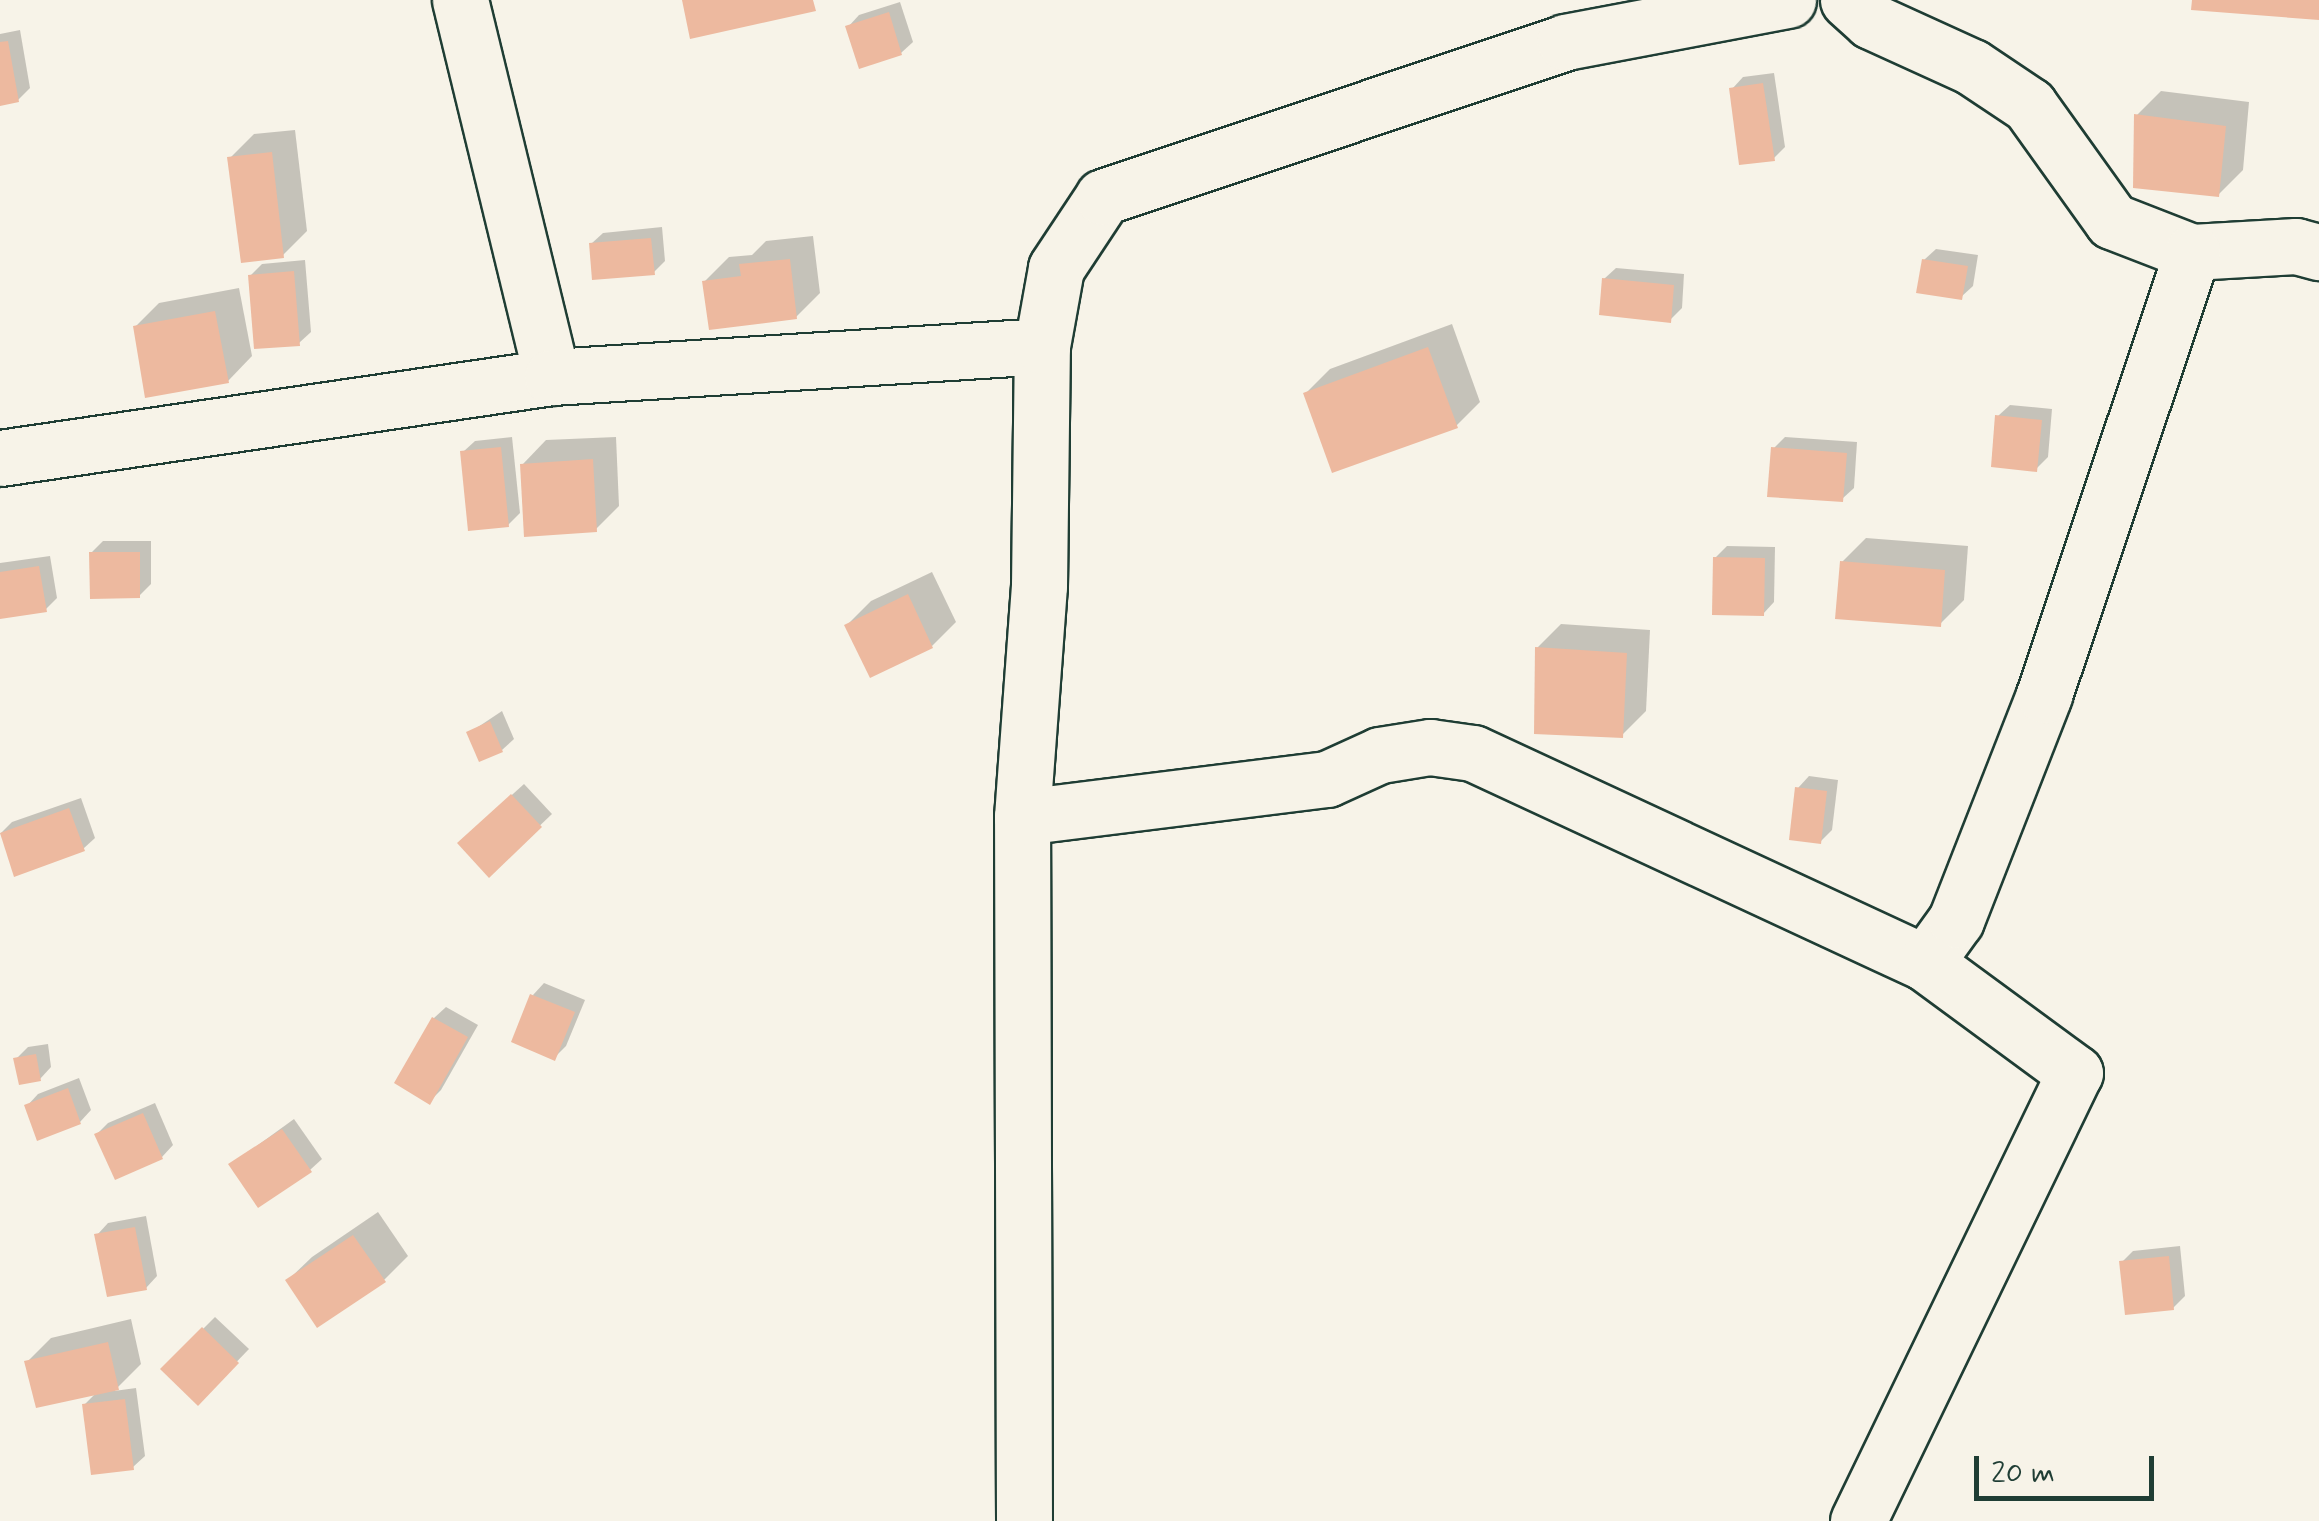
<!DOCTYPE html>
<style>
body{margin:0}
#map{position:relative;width:2319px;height:1521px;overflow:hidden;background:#f7f3e8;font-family:Mynerve,sans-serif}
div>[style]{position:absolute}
.shadow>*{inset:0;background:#0003}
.building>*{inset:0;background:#edb99f}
.roads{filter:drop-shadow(2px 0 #1f3d34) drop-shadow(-2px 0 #1f3d34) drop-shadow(0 2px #1f3d34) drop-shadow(0 -2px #1f3d34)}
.minor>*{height:55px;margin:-27.5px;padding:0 27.5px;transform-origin:27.5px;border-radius:27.5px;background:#f7f3e8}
span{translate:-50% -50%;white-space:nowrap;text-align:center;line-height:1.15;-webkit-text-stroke:9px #f7f3e8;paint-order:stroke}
.scale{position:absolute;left:1974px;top:1456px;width:180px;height:45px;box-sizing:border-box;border:5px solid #1f3d34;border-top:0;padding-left:12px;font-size:30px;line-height:35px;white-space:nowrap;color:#1f3d34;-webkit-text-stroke:8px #f7f3e8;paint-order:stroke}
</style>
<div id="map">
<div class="shadow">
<div style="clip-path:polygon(900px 2px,913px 42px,901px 53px,848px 27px,859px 15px)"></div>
<div style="clip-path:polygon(20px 30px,30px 88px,18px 100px,0 103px,0 34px)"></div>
<div style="clip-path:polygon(1774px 73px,1785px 147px,1773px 159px,1732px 89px,1743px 77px)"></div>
<div style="clip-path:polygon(2161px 91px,2249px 102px,2243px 170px,2219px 194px,2137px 115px)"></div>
<div style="clip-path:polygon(295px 130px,307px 231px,283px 255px,230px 158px,254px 134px)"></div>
<div style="clip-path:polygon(662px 227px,665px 261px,654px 272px,591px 244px,603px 233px)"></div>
<div style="clip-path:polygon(813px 236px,820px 293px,796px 317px,705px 281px,729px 257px,752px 255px,766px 241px)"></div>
<div style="clip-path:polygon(1936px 249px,1978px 255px,1973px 286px,1961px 297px,1924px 260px)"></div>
<div style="clip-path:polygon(305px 260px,311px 332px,299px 343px,250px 276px,262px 264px)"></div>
<div style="clip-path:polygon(1616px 268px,1684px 274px,1682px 308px,1670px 320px,1604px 279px)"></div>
<div style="clip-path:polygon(239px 288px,252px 356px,228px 381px,135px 327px,159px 303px)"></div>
<div style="clip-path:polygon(1452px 324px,1480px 402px,1456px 426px,1306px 393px,1330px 369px)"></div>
<div style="clip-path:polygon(2010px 405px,2052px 409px,2048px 457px,2036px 469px,1998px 416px)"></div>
<div style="clip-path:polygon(512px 437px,520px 513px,508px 525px,463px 452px,475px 441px)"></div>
<div style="clip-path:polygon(616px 437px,619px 506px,595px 530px,522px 465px,546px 440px)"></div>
<div style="clip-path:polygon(1785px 437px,1857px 442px,1854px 488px,1842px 499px,1774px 448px)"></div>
<div style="clip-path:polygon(1866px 538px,1968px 546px,1964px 600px,1940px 624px,1842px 562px)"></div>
<div style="clip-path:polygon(103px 541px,151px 541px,151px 584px,139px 596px,91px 553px)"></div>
<div style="clip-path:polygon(1727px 546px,1775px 547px,1774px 602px,1763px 614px,1715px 558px)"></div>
<div style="clip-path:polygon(50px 556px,57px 598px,45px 610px,0 616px,0 563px)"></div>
<div style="clip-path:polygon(932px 572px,956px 622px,932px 646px,847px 625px,871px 601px)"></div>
<div style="clip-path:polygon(1561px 624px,1650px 630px,1646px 711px,1622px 735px,1537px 648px)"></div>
<div style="clip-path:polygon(502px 711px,514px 739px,502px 750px,469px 733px)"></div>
<div style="clip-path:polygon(1809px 776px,1838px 780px,1832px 830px,1820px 842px,1798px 788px)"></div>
<div style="clip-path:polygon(524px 784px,552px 814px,489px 874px,472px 831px)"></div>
<div style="clip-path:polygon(81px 798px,95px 838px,83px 849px,0 834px,12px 822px)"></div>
<div style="clip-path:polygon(544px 983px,585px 1000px,566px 1046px,554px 1058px,533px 995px)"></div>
<div style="clip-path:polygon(446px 1007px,478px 1025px,441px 1090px,430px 1101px,434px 1018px)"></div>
<div style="clip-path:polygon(48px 1044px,51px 1067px,40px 1079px,16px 1059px,28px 1047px)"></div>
<div style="clip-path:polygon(79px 1078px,91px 1110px,80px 1122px,27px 1106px,38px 1094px)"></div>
<div style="clip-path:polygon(155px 1103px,173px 1145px,162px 1157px,97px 1134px,108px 1123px)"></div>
<div style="clip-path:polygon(294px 1119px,322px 1159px,310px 1170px,232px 1164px)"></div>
<div style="clip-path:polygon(378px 1212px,408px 1256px,384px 1280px,288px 1280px,312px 1257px)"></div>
<div style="clip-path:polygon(146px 1216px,157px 1276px,146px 1288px,97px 1235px,108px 1223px)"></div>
<div style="clip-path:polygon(2180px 1246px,2185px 1296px,2173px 1308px,2122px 1262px,2133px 1251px)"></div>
<div style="clip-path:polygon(215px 1317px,249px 1349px,198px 1402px,163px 1369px)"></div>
<div style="clip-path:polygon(131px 1319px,141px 1364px,114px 1391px,136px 1388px,145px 1456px,133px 1467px,84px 1405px,97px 1392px,27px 1362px,51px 1338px)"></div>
</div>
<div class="building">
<div style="clip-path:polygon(682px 0,813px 0,816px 11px,690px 39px)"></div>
<div style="clip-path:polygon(2192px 0,2319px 0,2319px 20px,2191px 10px)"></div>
<div style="clip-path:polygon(889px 12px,902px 55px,859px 69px,845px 26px)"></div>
<div style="clip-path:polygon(8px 41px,19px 102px,0 106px,0 42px)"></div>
<div style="clip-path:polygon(1763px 83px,1775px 161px,1739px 165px,1729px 88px)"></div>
<div style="clip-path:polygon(2134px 114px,2226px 126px,2219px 197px,2133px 188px)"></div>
<div style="clip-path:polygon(272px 152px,284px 258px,241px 263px,227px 157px)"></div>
<div style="clip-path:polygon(651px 238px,655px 275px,592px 280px,589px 243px)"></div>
<div style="clip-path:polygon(790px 259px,797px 319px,709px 330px,702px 281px,741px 276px,739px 264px)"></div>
<div style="clip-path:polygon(1922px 259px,1968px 266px,1962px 300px,1916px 293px)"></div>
<div style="clip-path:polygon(294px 271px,300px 346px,254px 349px,248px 275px)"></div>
<div style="clip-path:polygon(1602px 278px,1674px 285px,1671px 323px,1599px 315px)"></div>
<div style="clip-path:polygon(215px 311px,229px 383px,145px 398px,133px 326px)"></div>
<div style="clip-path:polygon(1428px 347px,1458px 428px,1332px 473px,1303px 393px)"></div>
<div style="clip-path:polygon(1995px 415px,2042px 420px,2037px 472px,1991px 467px)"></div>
<div style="clip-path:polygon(501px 447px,509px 527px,468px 531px,460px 451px)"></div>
<div style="clip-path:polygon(1771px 447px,1847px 453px,1843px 502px,1767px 497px)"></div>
<div style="clip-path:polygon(593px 459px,597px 532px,524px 537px,520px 464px)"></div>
<div style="clip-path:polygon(89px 552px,140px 552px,140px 598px,90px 599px)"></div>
<div style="clip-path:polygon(1713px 557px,1765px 558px,1764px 616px,1712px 615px)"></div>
<div style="clip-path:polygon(1840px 561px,1945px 570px,1941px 627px,1835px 619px)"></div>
<div style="clip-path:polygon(39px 566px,47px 612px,0 619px,0 572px)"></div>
<div style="clip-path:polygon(908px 594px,933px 648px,870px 678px,844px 625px)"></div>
<div style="clip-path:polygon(1535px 647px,1627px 653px,1623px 738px,1534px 734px)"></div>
<div style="clip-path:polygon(490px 721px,503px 752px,479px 762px,466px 732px)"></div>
<div style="clip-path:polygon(1795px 787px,1827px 791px,1821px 844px,1789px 840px)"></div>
<div style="clip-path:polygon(511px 794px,542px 827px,489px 878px,457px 843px)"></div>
<div style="clip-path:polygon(69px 808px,85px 851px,14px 877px,0 833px)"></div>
<div style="clip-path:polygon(530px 994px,575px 1012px,555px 1061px,511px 1042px)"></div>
<div style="clip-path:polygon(432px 1017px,468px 1037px,430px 1105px,394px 1083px)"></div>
<div style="clip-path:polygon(36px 1054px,41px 1081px,19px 1085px,13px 1058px)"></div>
<div style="clip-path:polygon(68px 1088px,81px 1124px,37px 1141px,24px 1105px)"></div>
<div style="clip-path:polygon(143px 1113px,163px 1159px,115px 1180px,94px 1134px)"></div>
<div style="clip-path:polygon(282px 1129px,312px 1172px,258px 1208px,228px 1164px)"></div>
<div style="clip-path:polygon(135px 1227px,147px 1290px,107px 1297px,94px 1234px)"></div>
<div style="clip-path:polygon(353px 1235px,386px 1282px,317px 1328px,285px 1280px)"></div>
<div style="clip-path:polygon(2169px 1256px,2174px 1310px,2125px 1315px,2119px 1261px)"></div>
<div style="clip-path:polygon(202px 1327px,239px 1363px,198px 1406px,160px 1369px)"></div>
<div style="clip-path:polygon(108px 1342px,119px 1390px,36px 1408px,24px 1361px)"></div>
<div style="clip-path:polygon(125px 1399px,134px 1470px,91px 1475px,82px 1404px)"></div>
</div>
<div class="roads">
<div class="minor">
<div style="left:460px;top:0;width:388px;rotate:76.3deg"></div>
<div style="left:1848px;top:0;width:31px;rotate:42deg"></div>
<div style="left:1871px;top:21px;width:111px;rotate:24.5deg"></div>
<div style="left:1972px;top:67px;width:69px;rotate:33.7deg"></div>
<div style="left:2029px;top:105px;width:143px;rotate:54.4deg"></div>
<div style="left:2112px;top:221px;width:86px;rotate:21.2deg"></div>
<div style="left:2192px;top:252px;width:104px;rotate:-3.3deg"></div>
<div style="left:2296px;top:246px;width:24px;rotate:15deg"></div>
<div style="left:0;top:458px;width:558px;rotate:-8.35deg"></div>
<div style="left:552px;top:377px;width:491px;rotate:-3.6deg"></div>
<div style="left:1022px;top:817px;width:307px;rotate:-7.1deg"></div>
<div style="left:1327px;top:779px;width:58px;rotate:-24.4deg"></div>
<div style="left:1380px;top:755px;width:51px;rotate:-9.1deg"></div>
<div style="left:1430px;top:747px;width:43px;rotate:7.9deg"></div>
<div style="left:1473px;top:753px;width:498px;rotate:24.9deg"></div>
<div style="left:1925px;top:963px;width:53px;rotate:-54.2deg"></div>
<div style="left:1956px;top:920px;width:242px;rotate:-68.6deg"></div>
<div style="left:2044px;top:695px;width:467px;rotate:-71.5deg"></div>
<div style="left:1024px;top:1521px;width:704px;rotate:-90.16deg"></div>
<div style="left:1022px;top:817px;width:232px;rotate:-85.8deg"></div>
<div style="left:1039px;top:586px;width:240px;rotate:-89.3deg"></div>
<div style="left:1042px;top:346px;width:79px;rotate:-79.8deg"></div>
<div style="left:1056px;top:268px;width:85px;rotate:-56.5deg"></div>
<div style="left:1103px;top:197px;width:487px;rotate:-18.5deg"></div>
<div style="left:1565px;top:42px;width:227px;rotate:-10.7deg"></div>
<div style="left:1858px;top:1521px;width:498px;rotate:-64.2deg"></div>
<div style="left:2075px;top:1073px;width:186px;rotate:-143.7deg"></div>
</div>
</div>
<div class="scale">20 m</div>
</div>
